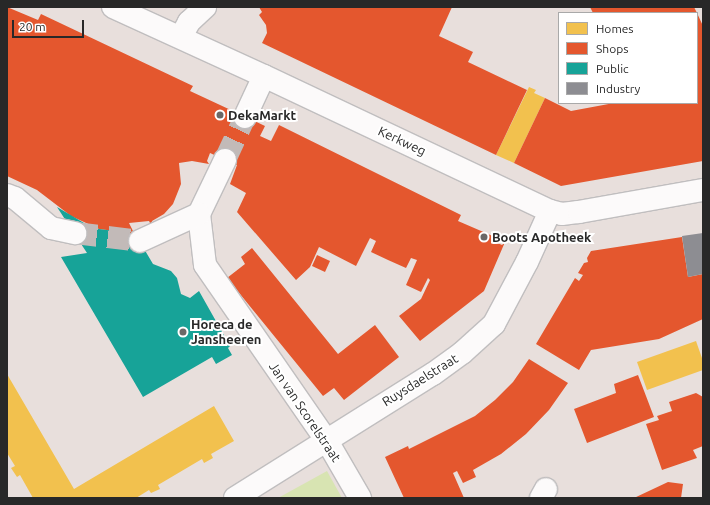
<!DOCTYPE html>
<style>
body{margin:0}
#map{position:relative;width:710px;height:505px;overflow:hidden;background:#e8dfdc;font-family:Ubuntu,sans-serif}
div>[style]{position:absolute}
.green>*{inset:0;background:#d8e4b2}
.homes>*{inset:0;background:#f2c14e}
.shops>*{inset:0;background:#e4572e}
.public>*{inset:0;background:#17a398}
.industry>*{inset:0;background:#8d8d92}
.minor-tunnel>*{height:22px;margin-top:-11px;transform-origin:0;background:repeating-linear-gradient(90deg,#c2bab8 0 22px,transparent 0 33px)}
.roads{filter:drop-shadow(1px 0 #c0bebf) drop-shadow(-1px 0 #c0bebf) drop-shadow(0 1px #c0bebf) drop-shadow(0 -1px #c0bebf)}
.minor>*{height:22px;margin:-11px;padding:0 11px;transform-origin:11px;border-radius:11px;background:#fcfafa}
.dots>*{width:11px;height:11px;translate:-50% -50%;box-sizing:border-box;border:2px solid #fff;border-radius:50%}
span{translate:-50% -50%;white-space:nowrap;text-align:center;line-height:1.15;-webkit-text-stroke:4px #fff;paint-order:stroke}
.poi-label{font-size:13px;color:#282828;font-weight:700}
.left{translate:0 -50%;text-align:left}
.street-label{font-size:13px;color:#282828}
.frame{position:absolute;inset:0;border:8px solid #282828;pointer-events:none}
.legend{position:absolute;left:558px;top:12px;width:140px;height:92px;box-sizing:border-box;background:#fff;border:1px solid #a9a9a9;margin:0;padding:5px 7px;list-style:none;font-size:12px;color:#282828}
.legend li{display:flex;align-items:center;gap:8px;height:20px}
.legend b{width:20px;border:1px solid #a9a9a9}
.scale{position:absolute;left:12px;top:20px;width:72px;height:18px;box-sizing:border-box;border:2px solid #282828;border-top:0;padding-left:5px;font-size:12px;line-height:14px;white-space:nowrap;color:#282828;-webkit-text-stroke:3px #fff;paint-order:stroke}
</style>
<div id="map">
<div class="green">
<div style="clip-path:polygon(327px 471px,342px 498px,278px 498px)"></div>
</div>
<div class="homes">
<div style="clip-path:polygon(529px 87px,536px 90px,534px 93px,545px 98px,514px 163px,496px 155px)"></div>
<div style="clip-path:polygon(696px 341px,703px 361px,703px 370px,647px 390px,637px 362px)"></div>
<div style="clip-path:polygon(7px 374px,74px 489px,214px 406px,234px 441px,211px 454px,213px 458px,204px 463px,202px 459px,158px 485px,160px 489px,151px 493px,149px 490px,136px 498px,33px 498px,20px 475px,17px 477px,11px 468px,15px 466px,7px 453px)"></div>
</div>
<div class="shops">
<div style="clip-path:polygon(7px 7px,38px 20px,41px 14px,193px 86px,190px 91px,265px 126px,260px 136px,271px 141px,279px 125px,461px 215px,458px 221px,495px 237px,493px 241px,502px 245px,505px 242px,484px 291px,420px 341px,399px 316px,421px 299px,430px 280px,428px 278px,421px 292px,406px 285px,417px 260px,411px 258px,406px 268px,388px 260px,371px 252px,376px 241px,370px 238px,356px 266px,319px 247px,310px 267px,296px 280px,237px 212px,246px 193px,230px 184px,237px 165px,210px 153px,207px 161px,209px 164px,192px 161px,179px 163px,181px 184px,173px 204px,164px 214px,152px 221px,151px 225px,149px 221px,129px 223px,135px 235px,132px 237px,130px 233px,99px 229px,71px 216px,37px 190px,7px 176px)"></div>
<div style="clip-path:polygon(259px 7px,452px 7px,439px 36px,473px 52px,468px 62px,527px 90px,496px 155px,262px 43px,267px 33px,266px 25px,259px 15px,262px 12px)"></div>
<div style="clip-path:polygon(590px 7px,694px 7px,697px 13px,593px 13px)"></div>
<div style="clip-path:polygon(697px 13px,703px 26px,703px 161px,561px 186px,514px 163px,545px 98px,571px 111px,614px 103px,697px 103px)"></div>
<div style="clip-path:polygon(682px 237px,688px 277px,703px 274px,703px 319px,659px 339px,591px 350px,579px 370px,536px 344px,575px 278px,579px 281px,583px 275px,578px 273px,584px 263px,588px 262px,587px 258px,591px 251px)"></div>
<div style="clip-path:polygon(252px 248px,338px 354px,375px 325px,399px 357px,344px 400px,334px 388px,323px 396px,227px 278px,245px 264px,241px 257px)"></div>
<div style="clip-path:polygon(317px 255px,330px 261px,325px 272px,312px 266px)"></div>
<div style="clip-path:polygon(529px 359px,568px 383px,549px 410px,526px 434px,501px 454px,473px 470px,476px 477px,463px 483px,457px 471px,453px 473px,464px 498px,404px 498px,385px 457px,408px 446px,409px 449px,475px 416px,495px 400px,513px 382px)"></div>
<div style="clip-path:polygon(638px 375px,654px 417px,587px 443px,574px 409px,616px 393px,614px 384px)"></div>
<div style="clip-path:polygon(696px 393px,703px 397px,703px 446px,693px 450px,697px 458px,662px 470px,646px 424px,659px 420px,657px 416px,672px 411px,669px 402px)"></div>
<div style="clip-path:polygon(668px 482px,683px 484px,681px 498px,634px 498px)"></div>
</div>
<div class="public">
<div style="clip-path:polygon(57px 207px,84px 223px,99px 229px,130px 233px,132px 237px,134px 232px,153px 264px,171px 271px,177px 278px,181px 294px,190px 298px,199px 291px,230px 346px,228px 348px,232px 355px,216px 364px,212px 357px,143px 397px,61px 257px,87px 253px)"></div>
</div>
<div class="industry">
<div style="clip-path:polygon(703px 233px,703px 274px,688px 277px,682px 236px)"></div>
</div>
<div class="minor-tunnel">
<div style="left:225px;top:160px;width:47px;rotate:-65.1deg"></div>
<div style="left:75px;top:233px;width:65px;rotate:7deg"></div>
</div>
<div class="roads">
<div class="minor">
<div style="left:113px;top:7px;width:166px;rotate:24.6deg"></div>
<div style="left:264px;top:76px;width:316px;rotate:25.3deg"></div>
<div style="left:550px;top:211px;width:12px;rotate:14deg"></div>
<div style="left:562px;top:214px;width:17px;rotate:-7deg"></div>
<div style="left:579px;top:212px;width:126px;rotate:-10.1deg"></div>
<div style="left:181px;top:37px;width:17px;rotate:-62deg"></div>
<div style="left:189px;top:22px;width:22px;rotate:-43deg"></div>
<div style="left:245px;top:117px;width:45px;rotate:-65.1deg"></div>
<div style="left:7px;top:195px;width:9px;rotate:21deg"></div>
<div style="left:15px;top:198px;width:47px;rotate:39.8deg"></div>
<div style="left:51px;top:228px;width:25px;rotate:12deg"></div>
<div style="left:199px;top:214px;width:51px;rotate:83.3deg"></div>
<div style="left:205px;top:265px;width:214px;rotate:55.3deg"></div>
<div style="left:327px;top:441px;width:66px;rotate:59.9deg"></div>
<div style="left:199px;top:214px;width:60px;rotate:-64.3deg"></div>
<div style="left:140px;top:241px;width:65px;rotate:-24.6deg"></div>
<div style="left:235px;top:498px;width:234px;rotate:-32.1deg"></div>
<div style="left:433px;top:374px;width:36px;rotate:-36deg"></div>
<div style="left:462px;top:353px;width:43px;rotate:-42.2deg"></div>
<div style="left:494px;top:324px;width:70px;rotate:-62deg"></div>
<div style="left:527px;top:262px;width:56px;rotate:-65.7deg"></div>
<div style="left:541px;top:498px;width:10px;rotate:-61deg"></div>
</div>
</div>
<div class="dots">
<div style="left:220px;top:115px;background:#6b6867"></div>
<div style="left:484px;top:237px;background:#6b6867"></div>
<div style="left:183px;top:332px;background:#6b6867"></div>
</div>
<div class="poi-label">
<span class="left" style="left:228px;top:115px">DekaMarkt</span>
<span class="left" style="left:492px;top:237px">Boots Apotheek</span>
<span class="left" style="left:191px;top:332px">Horeca de<br>Jansheeren</span>
</div>
<div class="street-label">
<span style="left:402px;top:141px;rotate:25deg">Kerkweg</span>
<span style="left:420px;top:380px;rotate:-32deg">Ruysdaelstraat</span>
<span style="left:305px;top:412px;rotate:56deg">Jan van Scorelstraat</span>
</div>
<div class="frame"></div>
<ul class="legend">
<li><b style="height:11px;background:#f2c14e"></b>Homes</li>
<li><b style="height:11px;background:#e4572e"></b>Shops</li>
<li><b style="height:11px;background:#17a398"></b>Public</li>
<li><b style="height:11px;background:#8d8d92"></b>Industry</li>
</ul>
<div class="scale">20 m</div>
</div>
